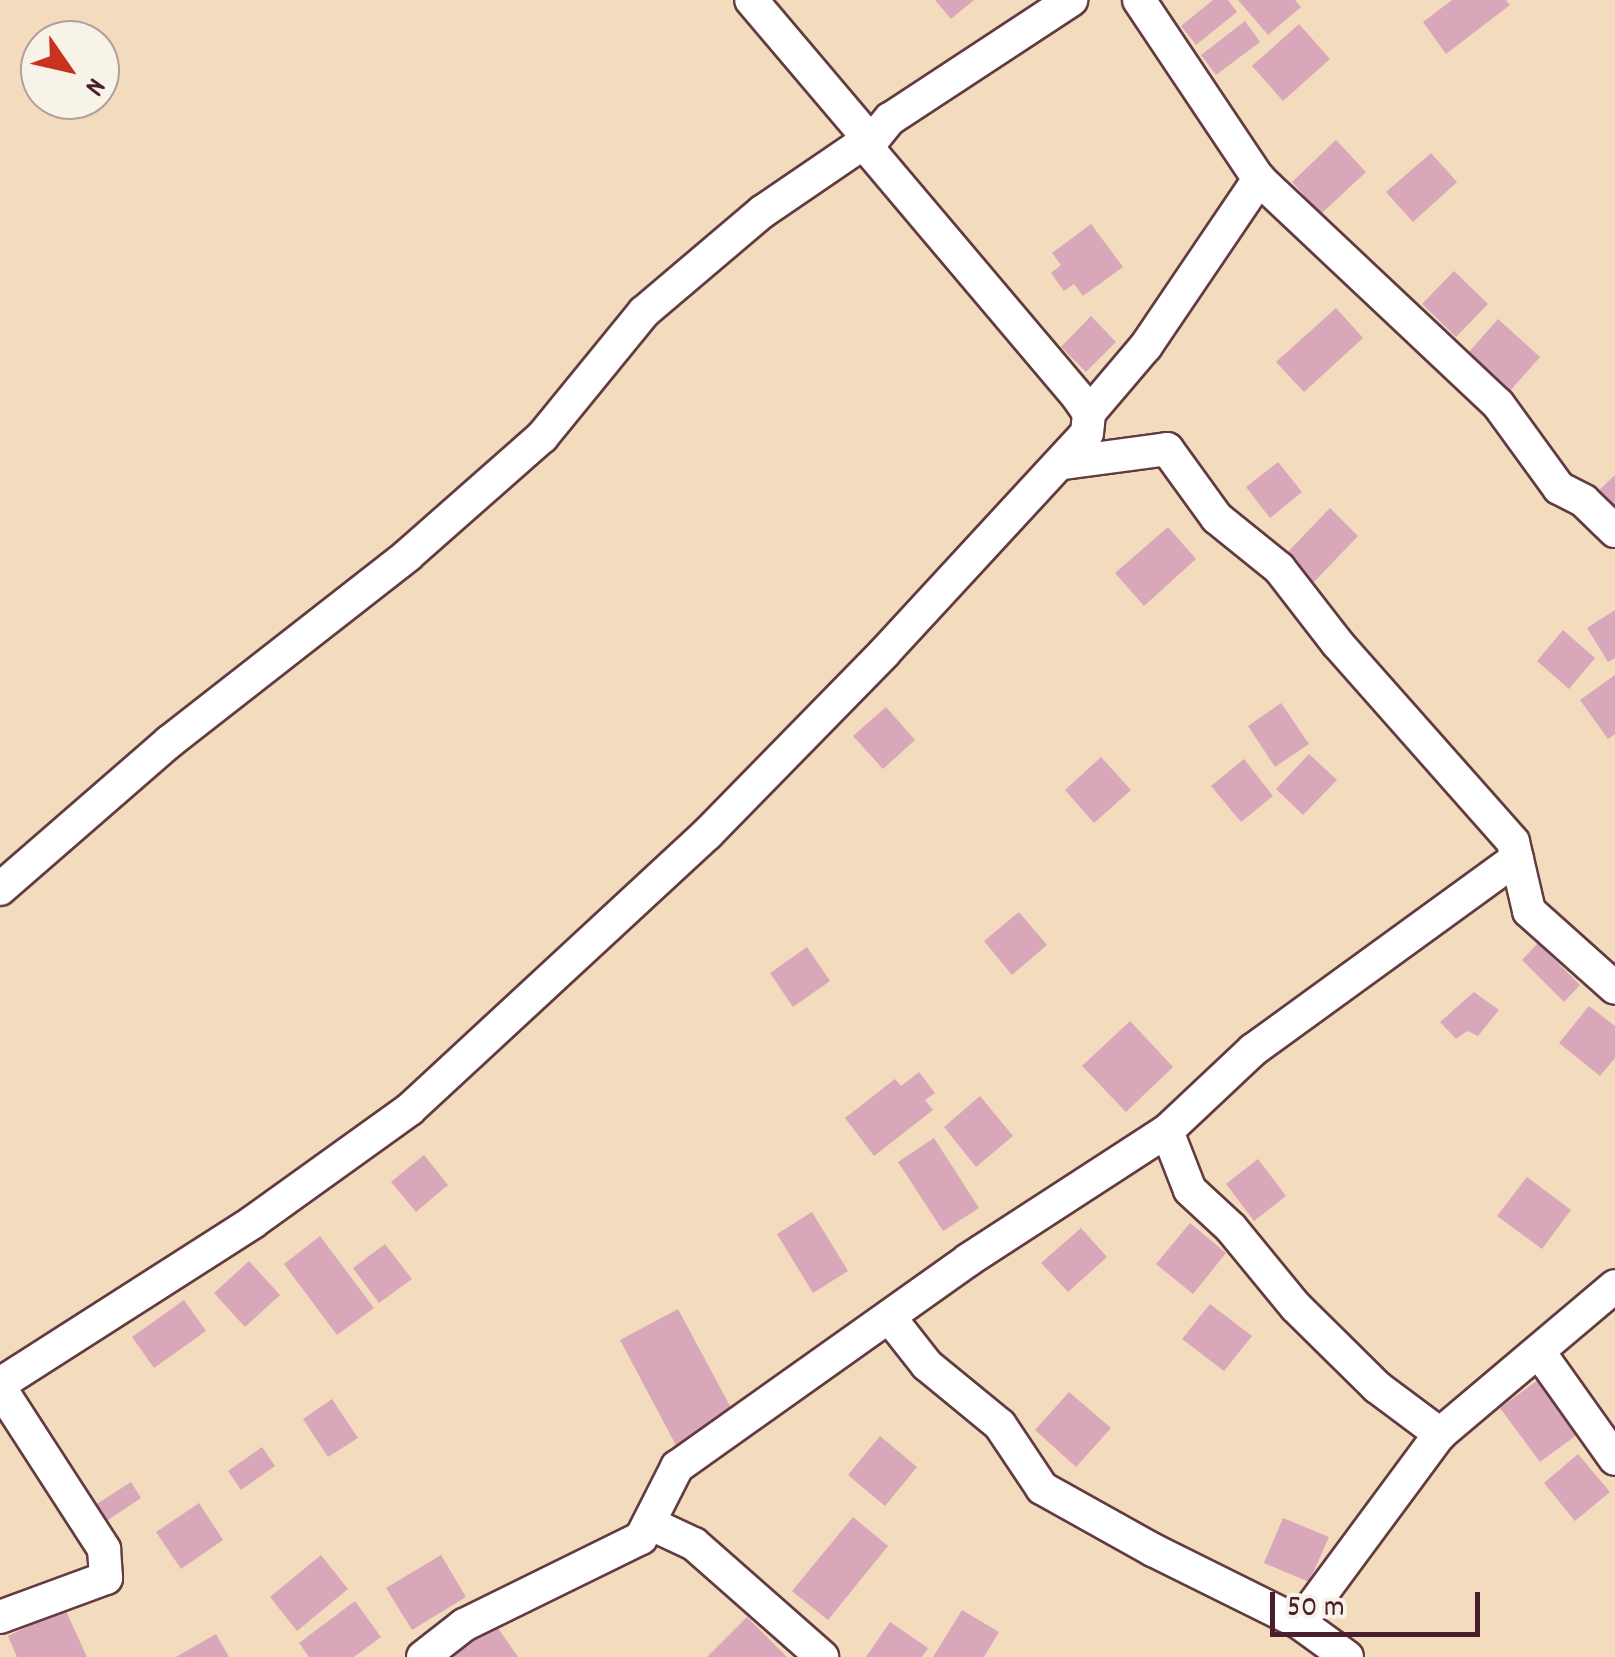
<!DOCTYPE html>
<style>
body{margin:0}
#map{position:relative;width:1615px;height:1657px;overflow:hidden;background:#f2dcbd;font-family:Dekko,sans-serif}
div>[style]{position:absolute}
.building>*{inset:0;background:#d9a7ba}
.roads{filter:drop-shadow(2px 0 #633b41) drop-shadow(-2px 0 #633b41) drop-shadow(0 2px #633b41) drop-shadow(0 -2px #633b41)}
.street>*{height:32px;margin:-16px;padding:0 16px;transform-origin:16px;border-radius:16px;background:#fff}
span{translate:-50% -50%;white-space:nowrap;text-align:center;line-height:1.15;-webkit-text-stroke:10px #f7f3e8;paint-order:stroke}
.north{position:absolute;left:20px;top:20px;width:100px;height:100px;box-sizing:border-box;background:#f7f3e8;border:2px solid #b29e9c;border-radius:50%;rotate:124deg;font-size:28px;font-weight:700;line-height:40px;text-align:center;color:#4a1f2b}
.north::after{content:'';display:block;margin:auto;width:35px;height:45px;background:#c8321e;clip-path:polygon(50% 0,100% 100%,50% 72%,0 100%)}
.scale{position:absolute;left:1270px;top:1592px;width:210px;height:45px;box-sizing:border-box;border:5px solid #4a1f2b;border-top:0;padding-left:12px;font-size:30px;line-height:35px;white-space:nowrap;color:#4a1f2b;-webkit-text-stroke:8px #f7f3e8;paint-order:stroke}
</style>
<div id="map">
<div class="building">
<div style="clip-path:polygon(935px 0,974px 0,951px 19px)"></div>
<div style="clip-path:polygon(1213px 0,1228px 0,1237px 12px,1196px 45px,1181px 26px)"></div>
<div style="clip-path:polygon(1238px 0,1295px 0,1301px 7px,1268px 35px)"></div>
<div style="clip-path:polygon(1452px 0,1506px 0,1510px 5px,1446px 54px,1423px 22px)"></div>
<div style="clip-path:polygon(1245px 21px,1260px 42px,1216px 75px,1201px 55px)"></div>
<div style="clip-path:polygon(1299px 24px,1330px 59px,1283px 101px,1252px 66px)"></div>
<div style="clip-path:polygon(1336px 140px,1366px 172px,1321px 214px,1292px 182px)"></div>
<div style="clip-path:polygon(1431px 153px,1457px 182px,1413px 222px,1386px 192px)"></div>
<div style="clip-path:polygon(1091px 224px,1123px 267px,1083px 296px,1074px 284px,1064px 291px,1051px 273px,1061px 265px,1052px 253px)"></div>
<div style="clip-path:polygon(1454px 271px,1488px 304px,1456px 337px,1422px 304px)"></div>
<div style="clip-path:polygon(1336px 308px,1363px 338px,1304px 392px,1276px 362px)"></div>
<div style="clip-path:polygon(1091px 316px,1116px 342px,1086px 372px,1061px 347px)"></div>
<div style="clip-path:polygon(1498px 319px,1540px 357px,1510px 391px,1468px 353px)"></div>
<div style="clip-path:polygon(1278px 462px,1302px 492px,1270px 518px,1246px 487px)"></div>
<div style="clip-path:polygon(1615px 475px,1615px 517px,1595px 494px)"></div>
<div style="clip-path:polygon(1330px 508px,1358px 536px,1312px 584px,1284px 556px)"></div>
<div style="clip-path:polygon(1168px 527px,1196px 559px,1144px 606px,1115px 573px)"></div>
<div style="clip-path:polygon(1615px 610px,1615px 658px,1608px 662px,1587px 628px)"></div>
<div style="clip-path:polygon(1563px 630px,1595px 658px,1569px 689px,1537px 661px)"></div>
<div style="clip-path:polygon(1615px 675px,1615px 734px,1608px 739px,1580px 700px)"></div>
<div style="clip-path:polygon(1281px 703px,1309px 744px,1275px 767px,1248px 726px)"></div>
<div style="clip-path:polygon(886px 707px,915px 740px,883px 769px,853px 736px)"></div>
<div style="clip-path:polygon(1309px 754px,1337px 780px,1303px 815px,1276px 789px)"></div>
<div style="clip-path:polygon(1101px 757px,1131px 790px,1094px 823px,1065px 790px)"></div>
<div style="clip-path:polygon(1244px 759px,1273px 796px,1241px 822px,1211px 786px)"></div>
<div style="clip-path:polygon(1019px 912px,1047px 945px,1012px 975px,984px 941px)"></div>
<div style="clip-path:polygon(1538px 943px,1580px 985px,1564px 1002px,1522px 960px)"></div>
<div style="clip-path:polygon(807px 947px,830px 981px,793px 1007px,770px 973px)"></div>
<div style="clip-path:polygon(1474px 992px,1499px 1010px,1478px 1036px,1467px 1031px,1456px 1039px,1440px 1022px)"></div>
<div style="clip-path:polygon(1589px 1006px,1615px 1026px,1615px 1058px,1600px 1076px,1559px 1043px)"></div>
<div style="clip-path:polygon(1130px 1021px,1173px 1067px,1126px 1112px,1082px 1066px)"></div>
<div style="clip-path:polygon(919px 1072px,935px 1093px,925px 1100px,933px 1110px,874px 1156px,845px 1118px,895px 1079px,901px 1086px)"></div>
<div style="clip-path:polygon(980px 1096px,1013px 1136px,976px 1167px,944px 1127px)"></div>
<div style="clip-path:polygon(934px 1138px,979px 1208px,943px 1231px,898px 1162px)"></div>
<div style="clip-path:polygon(424px 1155px,448px 1185px,416px 1212px,391px 1182px)"></div>
<div style="clip-path:polygon(1258px 1159px,1286px 1196px,1254px 1221px,1226px 1184px)"></div>
<div style="clip-path:polygon(1527px 1177px,1571px 1210px,1542px 1249px,1497px 1216px)"></div>
<div style="clip-path:polygon(812px 1212px,848px 1271px,813px 1293px,777px 1234px)"></div>
<div style="clip-path:polygon(1190px 1223px,1226px 1253px,1193px 1294px,1156px 1264px)"></div>
<div style="clip-path:polygon(1081px 1228px,1107px 1257px,1068px 1292px,1041px 1263px)"></div>
<div style="clip-path:polygon(320px 1236px,374px 1308px,337px 1335px,284px 1264px)"></div>
<div style="clip-path:polygon(385px 1244px,412px 1279px,379px 1303px,353px 1268px)"></div>
<div style="clip-path:polygon(249px 1261px,280px 1295px,245px 1327px,214px 1293px)"></div>
<div style="clip-path:polygon(184px 1300px,206px 1331px,154px 1368px,132px 1337px)"></div>
<div style="clip-path:polygon(1210px 1304px,1252px 1336px,1224px 1371px,1182px 1339px)"></div>
<div style="clip-path:polygon(678px 1309px,737px 1419px,679px 1451px,620px 1340px)"></div>
<div style="clip-path:polygon(1538px 1380px,1578px 1434px,1540px 1462px,1500px 1408px)"></div>
<div style="clip-path:polygon(1069px 1392px,1111px 1428px,1076px 1467px,1035px 1430px)"></div>
<div style="clip-path:polygon(332px 1399px,358px 1438px,328px 1457px,303px 1419px)"></div>
<div style="clip-path:polygon(880px 1436px,917px 1467px,885px 1506px,848px 1475px)"></div>
<div style="clip-path:polygon(262px 1447px,275px 1466px,241px 1490px,228px 1471px)"></div>
<div style="clip-path:polygon(1578px 1454px,1610px 1492px,1575px 1521px,1544px 1483px)"></div>
<div style="clip-path:polygon(131px 1482px,141px 1498px,102px 1524px,92px 1507px)"></div>
<div style="clip-path:polygon(199px 1503px,223px 1540px,181px 1569px,156px 1532px)"></div>
<div style="clip-path:polygon(853px 1517px,888px 1546px,828px 1620px,792px 1591px)"></div>
<div style="clip-path:polygon(1283px 1518px,1329px 1537px,1309px 1582px,1264px 1563px)"></div>
<div style="clip-path:polygon(321px 1555px,348px 1589px,297px 1631px,270px 1597px)"></div>
<div style="clip-path:polygon(441px 1555px,466px 1597px,412px 1630px,386px 1588px)"></div>
<div style="clip-path:polygon(355px 1601px,381px 1637px,354px 1657px,309px 1657px,299px 1643px)"></div>
<div style="clip-path:polygon(65px 1609px,87px 1657px,17px 1657px,8px 1636px)"></div>
<div style="clip-path:polygon(962px 1610px,999px 1632px,984px 1657px,933px 1657px)"></div>
<div style="clip-path:polygon(747px 1617px,787px 1657px,707px 1657px)"></div>
<div style="clip-path:polygon(493px 1621px,518px 1657px,455px 1657px,451px 1651px)"></div>
<div style="clip-path:polygon(890px 1622px,928px 1648px,922px 1657px,866px 1657px)"></div>
<div style="clip-path:polygon(216px 1634px,229px 1657px,176px 1657px)"></div>
</div>
<div class="roads">
<div class="street">
<div style="left:1139px;top:0;width:216px;rotate:56.2deg"></div>
<div style="left:1259px;top:179px;width:328px;rotate:43.3deg"></div>
<div style="left:1498px;top:404px;width:104px;rotate:54deg"></div>
<div style="left:1559px;top:488px;width:28px;rotate:27deg"></div>
<div style="left:1584px;top:501px;width:43px;rotate:44.1deg"></div>
<div style="left:1089px;top:413px;width:88px;rotate:-49.6deg"></div>
<div style="left:1146px;top:346px;width:202px;rotate:-55.9deg"></div>
<div style="left:1064px;top:463px;width:104px;rotate:-7.7deg"></div>
<div style="left:1167px;top:449px;width:85px;rotate:54.1deg"></div>
<div style="left:1217px;top:518px;width:80px;rotate:38.9deg"></div>
<div style="left:1279px;top:568px;width:96px;rotate:52.2deg"></div>
<div style="left:1338px;top:644px;width:264px;rotate:48.5deg"></div>
<div style="left:1513px;top:842px;width:71px;rotate:76.9deg"></div>
<div style="left:1529px;top:911px;width:115px;rotate:41.8deg"></div>
<div style="left:0;top:889px;width:224px;rotate:-41deg"></div>
<div style="left:169px;top:742px;width:303px;rotate:-38deg"></div>
<div style="left:408px;top:555px;width:179px;rotate:-41.4deg"></div>
<div style="left:542px;top:437px;width:161px;rotate:-50.8deg"></div>
<div style="left:644px;top:312px;width:155px;rotate:-40.3deg"></div>
<div style="left:762px;top:212px;width:130px;rotate:-34.3deg"></div>
<div style="left:869px;top:139px;width:182px;rotate:-130.3deg"></div>
<div style="left:1167px;top:1131px;width:63px;rotate:68.7deg"></div>
<div style="left:1190px;top:1190px;width:56px;rotate:42.8deg"></div>
<div style="left:1231px;top:1228px;width:102px;rotate:50.6deg"></div>
<div style="left:1296px;top:1307px;width:114px;rotate:44.6deg"></div>
<div style="left:1377px;top:1387px;width:79px;rotate:36.7deg"></div>
<div style="left:890px;top:1318px;width:60px;rotate:51.8deg"></div>
<div style="left:927px;top:1365px;width:94px;rotate:39.4deg"></div>
<div style="left:1000px;top:1425px;width:76px;rotate:56.3deg"></div>
<div style="left:1042px;top:1488px;width:127px;rotate:29.2deg"></div>
<div style="left:1153px;top:1550px;width:164px;rotate:26.4deg"></div>
<div style="left:1300px;top:1623px;width:235px;rotate:-53.5deg"></div>
<div style="left:1440px;top:1434px;width:229px;rotate:-40.2deg"></div>
<div style="left:1539px;top:1352px;width:131px;rotate:54.6deg"></div>
<div style="left:0;top:1384px;width:300px;rotate:-32.6deg"></div>
<div style="left:253px;top:1222px;width:193px;rotate:-35.7deg"></div>
<div style="left:410px;top:1109px;width:405px;rotate:-42.8deg"></div>
<div style="left:707px;top:834px;width:253px;rotate:-45.6deg"></div>
<div style="left:884px;top:653px;width:299px;rotate:-47.3deg"></div>
<div style="left:1087px;top:433px;width:20px;rotate:-84deg"></div>
<div style="left:1089px;top:413px;width:19px;rotate:-125deg"></div>
<div style="left:1078px;top:397px;width:327px;rotate:-130.2deg"></div>
<div style="left:867px;top:147px;width:36px;rotate:-51deg"></div>
<div style="left:890px;top:119px;width:217px;rotate:-33.3deg"></div>
<div style="left:0;top:1388px;width:192px;rotate:57.1deg"></div>
<div style="left:104px;top:1549px;width:29px;rotate:86deg"></div>
<div style="left:106px;top:1578px;width:113px;rotate:159.8deg"></div>
<div style="left:649px;top:1523px;width:50px;rotate:25deg"></div>
<div style="left:694px;top:1544px;width:171px;rotate:41.4deg"></div>
<div style="left:1300px;top:1623px;width:58px;rotate:35.9deg"></div>
<div style="left:423px;top:1657px;width:52px;rotate:-38deg"></div>
<div style="left:464px;top:1625px;width:197px;rotate:-26.2deg"></div>
<div style="left:641px;top:1538px;width:80px;rotate:-63.1deg"></div>
<div style="left:677px;top:1467px;width:357px;rotate:-35.4deg"></div>
<div style="left:968px;top:1260px;width:237px;rotate:-33deg"></div>
<div style="left:1167px;top:1131px;width:118px;rotate:-43.3deg"></div>
<div style="left:1253px;top:1050px;width:326px;rotate:-36deg"></div>
</div>
</div>
<div class="north">N</div>
<div class="scale">50 m</div>
</div>
